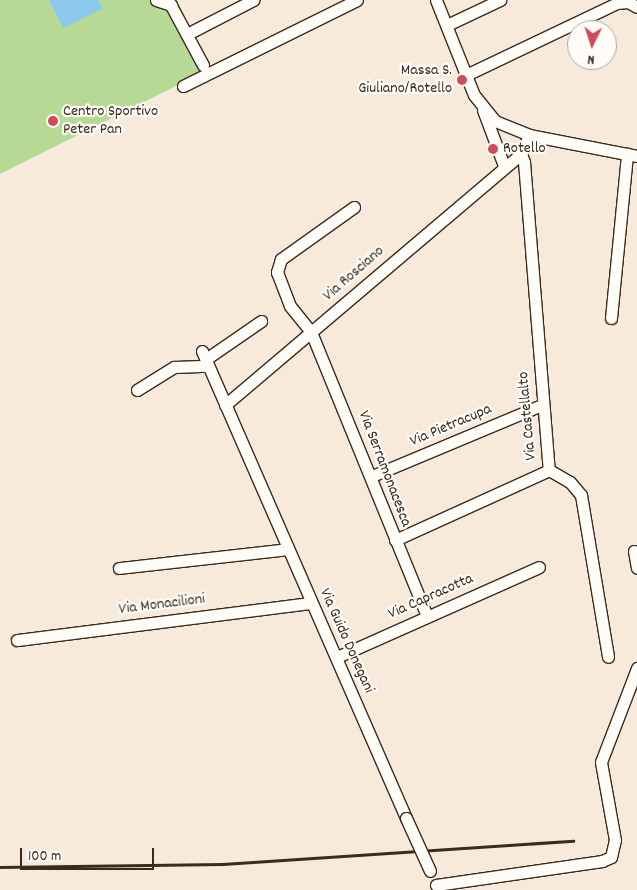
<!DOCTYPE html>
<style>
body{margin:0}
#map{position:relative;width:637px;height:890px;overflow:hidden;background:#f7eadb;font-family:Dekko,sans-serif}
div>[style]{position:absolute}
.green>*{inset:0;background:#b6da95}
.water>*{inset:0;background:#8cc9ec}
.roads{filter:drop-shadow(1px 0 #3b2a1e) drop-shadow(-1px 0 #3b2a1e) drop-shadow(0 1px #3b2a1e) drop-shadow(0 -1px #3b2a1e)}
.minor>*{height:11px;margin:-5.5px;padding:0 5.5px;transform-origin:5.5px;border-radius:5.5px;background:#fdfcf7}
.rail>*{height:2.5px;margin:-1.25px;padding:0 1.25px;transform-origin:1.25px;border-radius:1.25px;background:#3b2a1e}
.bridges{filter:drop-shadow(1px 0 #3b2a1e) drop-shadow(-1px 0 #3b2a1e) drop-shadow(0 1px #3b2a1e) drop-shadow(0 -1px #3b2a1e)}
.minor-bridge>*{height:11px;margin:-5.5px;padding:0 5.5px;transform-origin:5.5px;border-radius:5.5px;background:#fdfcf7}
.dots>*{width:14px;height:14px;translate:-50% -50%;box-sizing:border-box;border:2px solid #fdfcf7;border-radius:50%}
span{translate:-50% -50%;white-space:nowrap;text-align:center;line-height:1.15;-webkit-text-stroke:4.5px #fdfcf7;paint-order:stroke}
.poi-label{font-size:16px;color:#3b2a1e}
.right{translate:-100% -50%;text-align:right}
.left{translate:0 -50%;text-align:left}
.street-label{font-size:16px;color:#3b2a1e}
.north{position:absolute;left:567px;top:20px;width:50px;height:50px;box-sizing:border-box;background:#fdfcf7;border:1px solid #afa8a0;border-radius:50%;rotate:184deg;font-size:14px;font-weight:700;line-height:20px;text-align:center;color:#3b2a1e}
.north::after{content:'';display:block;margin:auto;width:18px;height:22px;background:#d1495b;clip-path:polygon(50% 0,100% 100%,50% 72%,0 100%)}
.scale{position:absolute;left:20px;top:848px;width:134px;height:22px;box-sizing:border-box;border:2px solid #3b2a1e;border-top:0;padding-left:6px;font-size:15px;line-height:18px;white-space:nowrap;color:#3b2a1e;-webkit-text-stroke:4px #fdfcf7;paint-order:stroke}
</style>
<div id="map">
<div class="green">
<div style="clip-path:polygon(0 0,177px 0,210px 69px,0 174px)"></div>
</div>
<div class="water">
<div style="clip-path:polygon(49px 0,98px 0,103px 8px,63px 28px)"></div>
</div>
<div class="roads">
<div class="minor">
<div style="left:156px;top:0;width:16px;rotate:18deg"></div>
<div style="left:168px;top:0;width:74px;rotate:61.7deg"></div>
<div style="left:436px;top:0;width:102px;rotate:68.2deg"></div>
<div style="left:474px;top:95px;width:33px;rotate:51deg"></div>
<div style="left:495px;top:121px;width:37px;rotate:22deg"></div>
<div style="left:529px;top:135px;width:110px;rotate:11deg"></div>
<div style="left:447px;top:25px;width:59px;rotate:-25.3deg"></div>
<div style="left:193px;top:31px;width:68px;rotate:-27.3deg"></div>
<div style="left:466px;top:75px;width:167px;rotate:-25.5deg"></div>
<div style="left:617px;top:3px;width:11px;rotate:-5deg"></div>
<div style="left:628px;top:2px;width:10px;rotate:29deg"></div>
<div style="left:183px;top:86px;width:194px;rotate:-26.3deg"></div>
<div style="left:483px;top:110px;width:60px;rotate:69.4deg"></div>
<div style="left:521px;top:154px;width:9px;rotate:69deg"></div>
<div style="left:524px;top:162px;width:309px;rotate:85.4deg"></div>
<div style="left:549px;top:470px;width:24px;rotate:30deg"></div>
<div style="left:570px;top:482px;width:17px;rotate:50deg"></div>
<div style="left:581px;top:495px;width:164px;rotate:80.5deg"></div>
<div style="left:354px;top:207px;width:90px;rotate:144.5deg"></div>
<div style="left:281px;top:259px;width:14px;rotate:107deg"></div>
<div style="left:277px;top:272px;width:36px;rotate:69deg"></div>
<div style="left:290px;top:306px;width:33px;rotate:51deg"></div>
<div style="left:311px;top:332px;width:307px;rotate:67.8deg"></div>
<div style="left:611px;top:318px;width:165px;rotate:-84.4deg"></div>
<div style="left:202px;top:351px;width:510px;rotate:66.4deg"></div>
<div style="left:206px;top:359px;width:67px;rotate:-34.6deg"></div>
<div style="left:137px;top:390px;width:44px;rotate:-31.9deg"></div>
<div style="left:174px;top:367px;width:34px;rotate:-2deg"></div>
<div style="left:225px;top:405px;width:388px;rotate:-40.3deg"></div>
<div style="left:521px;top:154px;width:21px;rotate:-67deg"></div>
<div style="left:372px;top:476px;width:184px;rotate:-22.7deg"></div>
<div style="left:395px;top:540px;width:169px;rotate:-24.4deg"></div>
<div style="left:634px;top:551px;width:17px;rotate:80deg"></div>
<div style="left:119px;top:568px;width:170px;rotate:-6.4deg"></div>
<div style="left:17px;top:640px;width:296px;rotate:-7.2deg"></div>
<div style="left:337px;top:657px;width:221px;rotate:-24deg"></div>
<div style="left:436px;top:885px;width:168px;rotate:-8.2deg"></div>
<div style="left:602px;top:861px;width:10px;rotate:-24deg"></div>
<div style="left:611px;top:857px;width:17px;rotate:-77deg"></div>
<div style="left:615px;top:840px;width:79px;rotate:-100.2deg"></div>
<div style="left:601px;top:762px;width:101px;rotate:-69deg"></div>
</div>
</div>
<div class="rail">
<div style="left:0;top:867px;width:223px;rotate:-0.8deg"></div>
<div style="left:223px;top:864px;width:351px;rotate:-3.8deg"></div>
</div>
<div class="bridges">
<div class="minor-bridge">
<div style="left:406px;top:818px;width:58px;rotate:65.6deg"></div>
</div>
</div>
<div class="dots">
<div style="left:462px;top:80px;background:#d1495b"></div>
<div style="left:53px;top:121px;background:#d1495b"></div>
<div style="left:493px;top:149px;background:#d1495b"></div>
</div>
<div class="poi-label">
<span class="right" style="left:452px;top:80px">Massa S.<br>Giuliano/Rotello</span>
<span class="left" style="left:63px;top:121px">Centro Sportivo<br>Peter Pan</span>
<span class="left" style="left:503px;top:149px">Rotello</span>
</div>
<div class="street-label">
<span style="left:354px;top:274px;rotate:-41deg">Via Rosciano</span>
<span style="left:528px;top:416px;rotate:-95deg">Via Castellalto</span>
<span style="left:451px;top:426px;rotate:-23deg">Via Pietracupa</span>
<span style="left:384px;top:469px;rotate:69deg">Via Serramonacesca</span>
<span style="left:431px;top:597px;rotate:-24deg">Via Capracotta</span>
<span style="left:162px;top:605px;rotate:-7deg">Via Monacilioni</span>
<span style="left:346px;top:641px;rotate:66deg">Via Guido Donegani</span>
</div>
<div class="north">N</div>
<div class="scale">100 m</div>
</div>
